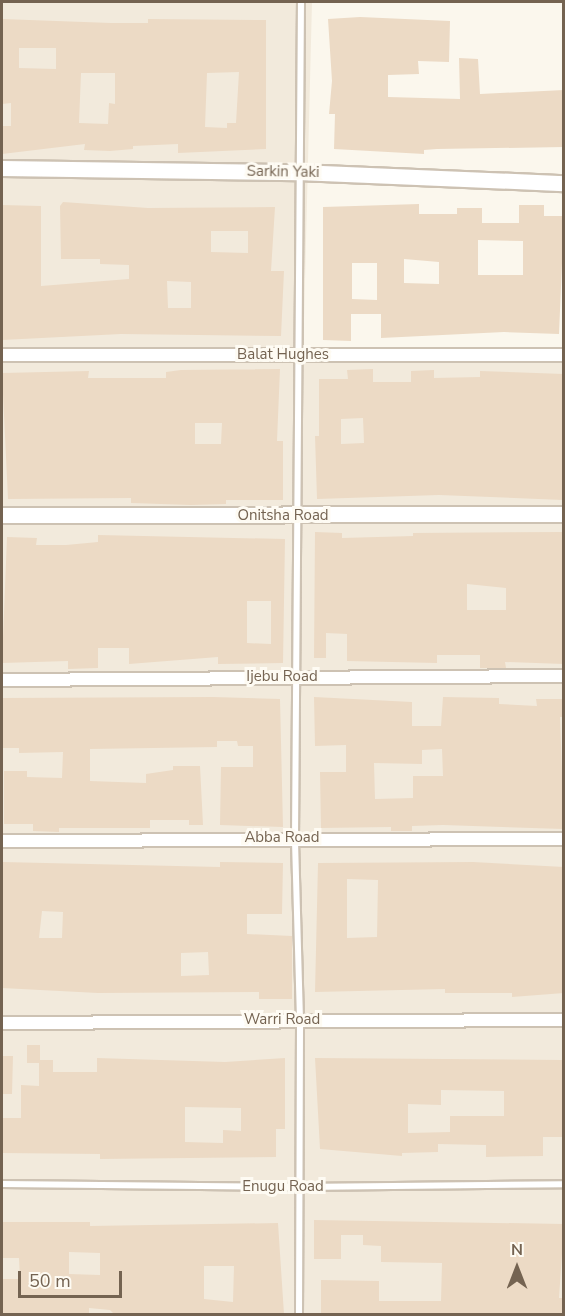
<!DOCTYPE html>
<style>
body{margin:0}
#map{position:relative;width:565px;height:1316px;overflow:hidden;background:#fbf7ed;font-family:"Nunito Sans",sans-serif}
div>[style]{position:absolute}
.residential>*{inset:0;background:#f2eadc}
.building>*{inset:0;background:#ecdac5}
.roads{filter:drop-shadow(2px 0 #cdc2b3) drop-shadow(-2px 0 #cdc2b3) drop-shadow(0 2px #cdc2b3) drop-shadow(0 -2px #cdc2b3)}
.service>*{height:6px;margin:-3px;padding:0 3px;transform-origin:3px;border-radius:3px;background:#fff}
.minor>*{height:12px;margin:-6px;padding:0 6px;transform-origin:6px;border-radius:6px;background:#fff}
.tertiary>*{height:15px;margin:-7.5px;padding:0 7.5px;transform-origin:7.5px;border-radius:7.5px;background:#fff}
span{translate:-50% -50%;white-space:nowrap;text-align:center;line-height:1.15;-webkit-text-stroke:6px #fefbf3;paint-order:stroke}
.street-label{font-size:15px;color:#746351}
.frame{position:absolute;inset:0;border:3px solid #746351;pointer-events:none}
.north{position:absolute;left:487px;top:1238px;width:60px;height:60px;-webkit-text-stroke:4px #fefbf3;paint-order:stroke;rotate:0deg;font-size:16px;font-weight:700;line-height:24px;text-align:center;color:#746351}
.north::after{content:'';display:block;margin:auto;width:21px;height:27px;background:#746351;clip-path:polygon(50% 0,100% 100%,50% 72%,0 100%)}
.scale{position:absolute;left:18px;top:1271px;width:104px;height:27px;box-sizing:border-box;border:3px solid #746351;border-top:0;padding-left:8px;font-size:18px;line-height:21px;white-space:nowrap;color:#746351;-webkit-text-stroke:4px #fefbf3;paint-order:stroke}
</style>
<div id="map">
<div class="residential">
<div style="clip-path:polygon(2px 2px,312px 2px,303px 360px,563px 357px,563px 1314px,2px 1314px)"></div>
</div>
<div class="building">
<div style="clip-path:polygon(360px 17px,450px 21px,449px 62px,418px 61px,419px 74px,388px 75px,388px 97px,460px 99px,459px 58px,478px 59px,480px 94px,564px 90px,564px 147px,437px 149px,424px 150px,424px 154px,334px 149px,335px 114px,329px 114px,332px 81px,328px 19px)"></div>
<div style="clip-path:polygon(evenodd,2px 19px,111px 23px,148px 23px,148px 19px,266px 20px,266px 149px,178px 153px,178px 144px,133px 146px,133px 149px,110px 151px,84px 150px,85px 144px,2px 154px,2px 126px,11px 126px,11px 103px,2px 104px,2px 19px,19px 48px,56px 48px,56px 69px,19px 68px,19px 48px,2px 19px,239px 72px,236px 123px,227px 123px,227px 128px,205px 127px,207px 73px,239px 72px,2px 19px,81px 73px,115px 73px,115px 104px,109px 103px,108px 124px,79px 123px,81px 73px)"></div>
<div style="clip-path:polygon(evenodd,63px 202px,148px 208px,275px 207px,271px 271px,284px 271px,281px 336px,121px 334px,2px 340px,2px 205px,41px 206px,41px 286px,129px 279px,129px 265px,100px 264px,100px 259px,61px 259px,60px 206px,63px 202px,211px 231px,248px 231px,248px 253px,211px 252px,211px 231px,63px 202px,167px 281px,191px 282px,191px 308px,168px 308px,167px 281px)"></div>
<div style="clip-path:polygon(evenodd,419px 204px,419px 214px,457px 214px,457px 208px,482px 208px,482px 223px,519px 223px,519px 205px,544px 205px,544px 216px,564px 216px,559px 334px,504px 332px,381px 338px,381px 314px,351px 314px,351px 341px,323px 340px,323px 207px,419px 204px,478px 240px,523px 241px,523px 275px,478px 275px,478px 240px,419px 204px,404px 259px,439px 262px,439px 284px,404px 283px,404px 259px,419px 204px,352px 263px,377px 263px,377px 300px,352px 299px,352px 263px)"></div>
<div style="clip-path:polygon(evenodd,280px 369px,277px 441px,283px 441px,283px 500px,226px 500px,226px 504px,191px 505px,131px 503px,131px 498px,8px 499px,2px 373px,89px 371px,88px 378px,166px 378px,166px 372px,181px 370px,280px 369px,195px 423px,222px 423px,221px 444px,195px 444px,195px 423px)"></div>
<div style="clip-path:polygon(evenodd,373px 369px,373px 382px,411px 382px,411px 371px,434px 370px,434px 378px,480px 377px,480px 371px,564px 374px,563px 500px,439px 495px,317px 499px,315px 436px,319px 436px,319px 379px,348px 379px,347px 370px,373px 369px,363px 418px,364px 443px,341px 444px,341px 419px,363px 418px)"></div>
<div style="clip-path:polygon(evenodd,315px 532px,342px 533px,342px 538px,413px 536px,413px 533px,563px 532px,564px 664px,505px 662px,506px 668px,480px 668px,480px 655px,437px 655px,437px 663px,347px 661px,347px 634px,326px 633px,326px 658px,314px 658px,315px 532px,467px 584px,506px 588px,506px 610px,467px 610px,467px 584px)"></div>
<div style="clip-path:polygon(evenodd,98px 535px,285px 539px,283px 663px,218px 664px,218px 657px,129px 664px,129px 648px,98px 648px,98px 668px,68px 669px,68px 661px,2px 663px,7px 537px,37px 538px,36px 545px,66px 545px,98px 542px,98px 535px,247px 601px,271px 601px,271px 644px,247px 643px,247px 601px)"></div>
<div style="clip-path:polygon(213px 697px,280px 699px,283px 827px,220px 825px,221px 767px,253px 767px,253px 746px,238px 746px,237px 741px,217px 741px,217px 747px,90px 749px,90px 781px,146px 783px,146px 774px,173px 770px,173px 766px,200px 766px,203px 825px,189px 825px,189px 820px,150px 820px,150px 828px,59px 828px,59px 832px,33px 831px,33px 824px,4px 824px,4px 771px,27px 771px,27px 777px,62px 778px,63px 752px,19px 753px,19px 748px,2px 748px,2px 698px)"></div>
<div style="clip-path:polygon(evenodd,314px 697px,412px 702px,412px 726px,441px 726px,443px 697px,499px 698px,499px 704px,537px 706px,536px 699px,564px 699px,564px 717px,560px 717px,564px 829px,443px 825px,412px 826px,412px 831px,391px 831px,391px 827px,321px 828px,320px 772px,346px 772px,346px 745px,315px 746px,314px 697px,442px 749px,443px 776px,413px 776px,413px 798px,375px 799px,374px 763px,422px 764px,422px 750px,442px 749px)"></div>
<div style="clip-path:polygon(evenodd,2px 862px,220px 867px,220px 862px,283px 863px,282px 914px,247px 914px,247px 934px,292px 936px,292px 999px,259px 999px,259px 992px,98px 993px,2px 988px,2px 862px,42px 911px,63px 912px,62px 938px,39px 938px,42px 911px,2px 862px,208px 952px,209px 975px,181px 976px,181px 953px,208px 952px)"></div>
<div style="clip-path:polygon(evenodd,473px 862px,564px 867px,564px 993px,512px 997px,512px 993px,445px 993px,445px 989px,315px 992px,318px 863px,473px 862px,347px 879px,378px 880px,377px 937px,347px 938px,347px 879px)"></div>
<div style="clip-path:polygon(evenodd,27px 1045px,40px 1045px,40px 1060px,53px 1060px,53px 1072px,97px 1072px,97px 1058px,225px 1062px,285px 1058px,285px 1129px,276px 1129px,276px 1157px,100px 1159px,100px 1154px,2px 1153px,2px 1118px,21px 1118px,21px 1085px,39px 1086px,39px 1063px,27px 1063px,27px 1045px,185px 1107px,241px 1108px,241px 1131px,223px 1130px,223px 1143px,185px 1142px,185px 1107px)"></div>
<div style="clip-path:polygon(2px 1056px,13px 1056px,12px 1094px,2px 1094px)"></div>
<div style="clip-path:polygon(evenodd,315px 1058px,562px 1060px,564px 1137px,543px 1137px,543px 1156px,486px 1157px,486px 1145px,438px 1144px,438px 1152px,402px 1153px,402px 1156px,320px 1149px,315px 1058px,441px 1090px,504px 1091px,504px 1116px,450px 1116px,450px 1132px,408px 1133px,408px 1104px,441px 1105px,441px 1090px)"></div>
<div style="clip-path:polygon(314px 1220px,564px 1224px,559px 1298px,564px 1298px,564px 1314px,321px 1314px,321px 1280px,379px 1281px,379px 1301px,441px 1301px,442px 1263px,381px 1262px,381px 1246px,363px 1245px,363px 1235px,341px 1235px,341px 1259px,314px 1259px)"></div>
<div style="clip-path:polygon(evenodd,2px 1222px,90px 1222px,90px 1226px,278px 1223px,284px 1314px,114px 1314px,110px 1310px,89px 1308px,89px 1314px,2px 1314px,2px 1279px,20px 1279px,19px 1258px,2px 1258px,2px 1222px,69px 1252px,100px 1253px,100px 1275px,69px 1274px,69px 1252px,2px 1222px,204px 1266px,234px 1266px,233px 1302px,204px 1299px,204px 1266px)"></div>
</div>
<div class="roads">
<div class="service">
<div style="left:2px;top:1184px;width:297px;rotate:0.6deg"></div>
<div style="left:299px;top:1187px;width:265px;rotate:-0.6deg"></div>
<div style="left:299px;top:1314px;width:294px;rotate:-89.8deg"></div>
<div style="left:300px;top:1020px;width:182px;rotate:-91.6deg"></div>
<div style="left:295px;top:838px;width:836px;rotate:-89.59deg"></div>
</div>
<div class="minor">
<div style="left:2px;top:355px;width:562px"></div>
<div style="left:2px;top:680px;width:562px;rotate:-0.41deg"></div>
<div style="left:2px;top:841px;width:562px;rotate:-0.2deg"></div>
<div style="left:2px;top:1023px;width:562px;rotate:-0.31deg"></div>
</div>
<div class="tertiary">
<div style="left:2px;top:168px;width:296px;rotate:0.8deg"></div>
<div style="left:298px;top:172px;width:266px;rotate:2.4deg"></div>
<div style="left:2px;top:515px;width:562px;rotate:-0.1deg"></div>
</div>
</div>
<div class="street-label">
<span style="left:283px;top:172px;rotate:1deg">Sarkin Yaki</span>
<span style="left:283px;top:355px">Balat Hughes</span>
<span style="left:283px;top:516px">Onitsha Road</span>
<span style="left:282px;top:677px">Ijebu Road</span>
<span style="left:282px;top:838px">Abba Road</span>
<span style="left:282px;top:1020px">Warri Road</span>
<span style="left:283px;top:1187px">Enugu Road</span>
</div>
<div class="frame"></div>
<div class="north">N</div>
<div class="scale">50 m</div>
</div>
